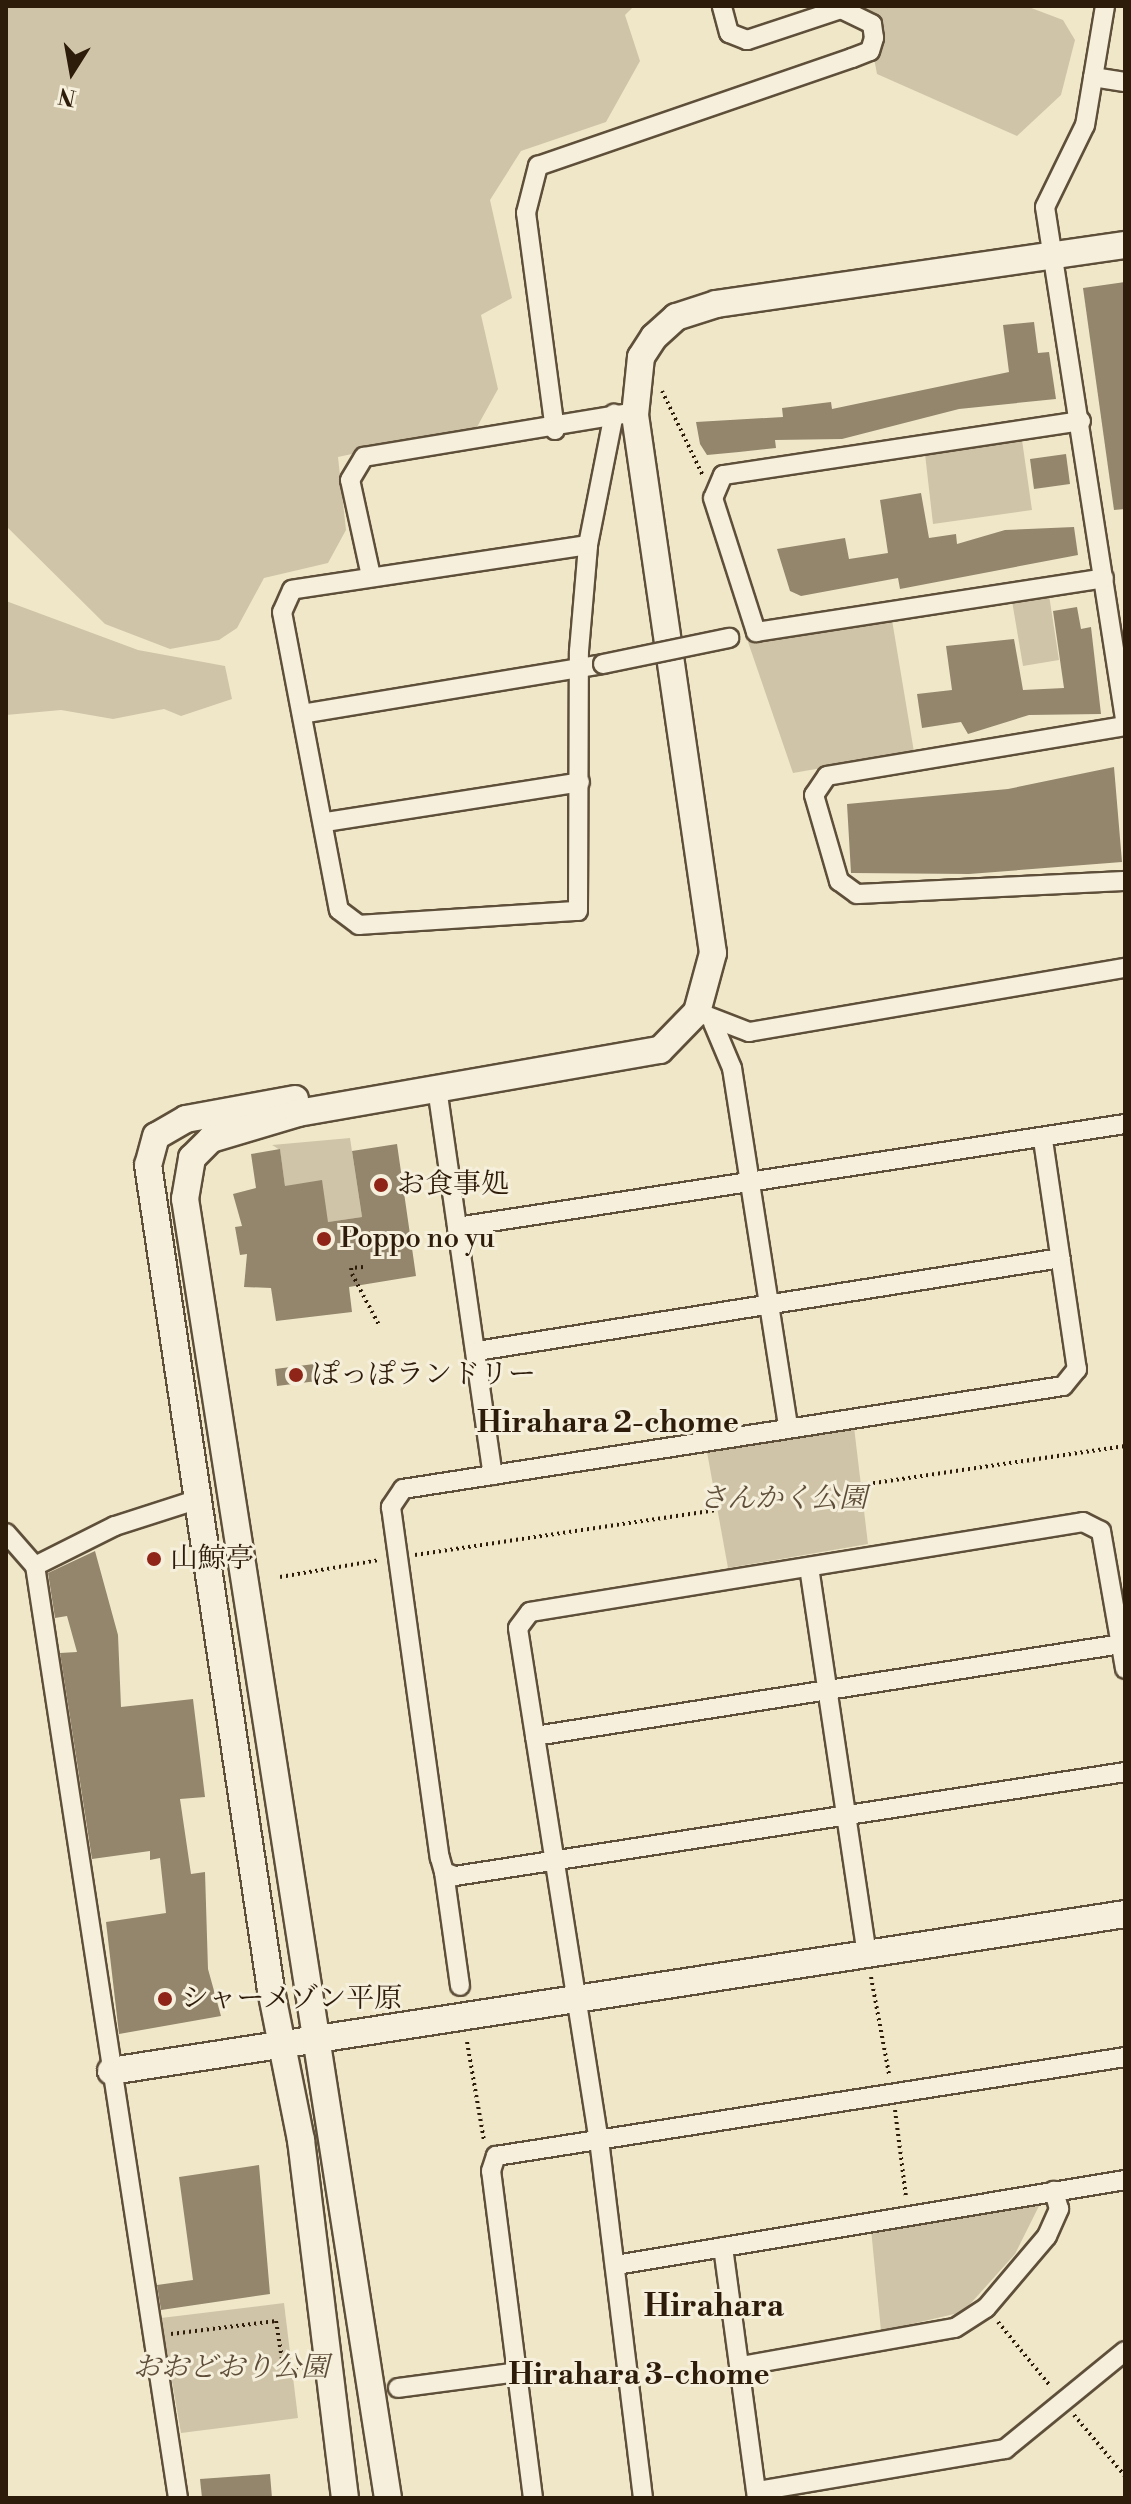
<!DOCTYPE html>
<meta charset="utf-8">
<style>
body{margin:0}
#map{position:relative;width:1131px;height:2504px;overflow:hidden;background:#f0e7c8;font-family:"Libre Bodoni","Noto Serif JP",serif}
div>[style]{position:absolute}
.green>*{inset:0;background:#cfc4a8}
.building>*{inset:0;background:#93866d}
.path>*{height:4px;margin-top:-2px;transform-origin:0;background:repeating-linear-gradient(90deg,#2e1c0a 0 2px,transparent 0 6px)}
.roads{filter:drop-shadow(2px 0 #5e4f3a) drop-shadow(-2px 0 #5e4f3a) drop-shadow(0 2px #5e4f3a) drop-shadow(0 -2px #5e4f3a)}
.street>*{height:18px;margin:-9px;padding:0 9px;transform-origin:9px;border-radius:9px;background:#f5efdb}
.secondary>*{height:26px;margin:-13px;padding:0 13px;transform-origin:13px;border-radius:13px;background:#f5efdb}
.bridges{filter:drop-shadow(2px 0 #5e4f3a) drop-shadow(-2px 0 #5e4f3a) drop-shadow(0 2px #5e4f3a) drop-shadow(0 -2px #5e4f3a)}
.street-bridge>*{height:18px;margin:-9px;padding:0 9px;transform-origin:9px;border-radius:9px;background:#f5efdb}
.dots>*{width:22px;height:22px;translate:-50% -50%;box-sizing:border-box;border:4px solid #f5efdb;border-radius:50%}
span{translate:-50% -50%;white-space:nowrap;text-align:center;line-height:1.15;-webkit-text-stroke:6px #f5efdb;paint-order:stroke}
.poi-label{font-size:28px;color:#2e1c0a}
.left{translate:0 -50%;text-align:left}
.park-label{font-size:28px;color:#5e4e39;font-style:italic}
.neighbourhood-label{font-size:30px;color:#2e1c0a;font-weight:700}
.quarter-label{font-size:32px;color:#2e1c0a;font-weight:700}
.frame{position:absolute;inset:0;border:8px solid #2e1c0a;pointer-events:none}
.north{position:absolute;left:32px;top:32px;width:80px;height:80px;-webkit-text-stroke:6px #f5efdb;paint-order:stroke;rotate:191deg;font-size:22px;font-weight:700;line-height:32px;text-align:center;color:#2e1c0a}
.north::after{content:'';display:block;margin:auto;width:28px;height:36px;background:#2e1c0a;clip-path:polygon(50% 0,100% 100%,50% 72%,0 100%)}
</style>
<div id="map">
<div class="green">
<div style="clip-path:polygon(6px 6px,634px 6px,625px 15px,640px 61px,606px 122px,521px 151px,490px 200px,512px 298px,481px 315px,498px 389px,477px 427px,338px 457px,346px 530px,328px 563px,264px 578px,237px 628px,219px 640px,170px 649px,105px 624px,6px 526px)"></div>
<div style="clip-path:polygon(864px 6px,1026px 6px,1063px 20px,1075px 40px,1061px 95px,1017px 136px,877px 74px)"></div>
<div style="clip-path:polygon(1022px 440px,1032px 510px,933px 524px,925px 454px)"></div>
<div style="clip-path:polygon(1049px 595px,1059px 660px,1023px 666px,1012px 601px)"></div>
<div style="clip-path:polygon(6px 601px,138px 650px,225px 666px,232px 699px,181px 716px,164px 709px,113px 719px,61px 710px,6px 715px)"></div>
<div style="clip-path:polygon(892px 620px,914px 752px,793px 773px,748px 642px)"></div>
<div style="clip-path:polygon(350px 1138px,362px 1217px,328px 1222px,285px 1186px,280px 1150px,272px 1145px)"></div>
<div style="clip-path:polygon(854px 1427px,868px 1544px,728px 1568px,707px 1452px)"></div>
<div style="clip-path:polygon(1043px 2198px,1015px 2254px,963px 2312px,881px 2331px,871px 2229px)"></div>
<div style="clip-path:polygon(284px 2303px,298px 2418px,181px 2433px,161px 2318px)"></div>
</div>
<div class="building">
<div style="clip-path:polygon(1125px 282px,1125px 509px,1114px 510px,1083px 288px)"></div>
<div style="clip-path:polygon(1034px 322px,1038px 353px,1049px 352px,1056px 399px,959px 409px,842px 439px,775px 440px,776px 448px,739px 452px,707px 455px,700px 444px,696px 422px,783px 417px,782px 408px,831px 402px,832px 409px,1009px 372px,1003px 325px)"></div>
<div style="clip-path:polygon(1066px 454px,1070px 484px,1034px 489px,1030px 459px)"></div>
<div style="clip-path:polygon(921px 493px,929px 538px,956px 534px,957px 544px,1005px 530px,1074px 527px,1078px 555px,900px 589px,898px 578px,801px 596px,790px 591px,777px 549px,845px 538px,849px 559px,888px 553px,880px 500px)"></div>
<div style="clip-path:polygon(1077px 607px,1081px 629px,1091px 627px,1101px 714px,1029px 715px,968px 734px,961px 722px,922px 728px,917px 694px,952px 690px,946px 646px,1014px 639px,1023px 690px,1064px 688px,1053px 611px)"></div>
<div style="clip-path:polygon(1114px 767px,1122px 862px,969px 874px,851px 873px,847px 804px,1008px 789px)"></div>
<div style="clip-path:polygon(397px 1144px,416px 1276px,349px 1287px,352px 1312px,276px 1321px,271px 1288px,244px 1287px,247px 1254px,240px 1255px,235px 1227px,242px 1226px,233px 1194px,256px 1188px,251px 1154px,280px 1149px,285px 1186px,322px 1180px,328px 1222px,362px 1217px,352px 1151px)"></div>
<div style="clip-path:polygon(314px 1364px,317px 1381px,277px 1386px,275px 1369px)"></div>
<div style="clip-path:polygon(95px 1551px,118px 1635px,121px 1707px,193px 1699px,205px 1797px,180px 1799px,191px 1874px,205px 1872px,208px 1969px,221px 2016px,119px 2034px,106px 1922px,166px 1913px,160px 1858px,150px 1860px,150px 1851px,92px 1859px,60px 1653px,77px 1652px,67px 1616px,55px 1618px,48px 1573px)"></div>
<div style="clip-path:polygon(259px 2165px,270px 2294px,161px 2310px,157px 2285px,193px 2280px,179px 2177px)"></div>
<div style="clip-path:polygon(270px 2474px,272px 2498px,202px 2498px,200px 2479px)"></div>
</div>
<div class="path">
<div style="left:662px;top:391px;width:94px;rotate:64.2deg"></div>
<div style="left:363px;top:1267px;width:12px;rotate:175deg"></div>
<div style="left:351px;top:1268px;width:6px;rotate:81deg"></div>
<div style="left:352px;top:1274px;width:58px;rotate:62.1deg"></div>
<div style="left:861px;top:1485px;width:267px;rotate:-8.4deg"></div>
<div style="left:415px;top:1555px;width:305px;rotate:-8.5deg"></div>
<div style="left:280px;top:1577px;width:100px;rotate:-9.7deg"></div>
<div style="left:871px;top:1977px;width:99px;rotate:79.5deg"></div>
<div style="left:467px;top:2042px;width:99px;rotate:80.2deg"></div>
<div style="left:895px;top:2110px;width:88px;rotate:82.8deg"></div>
<div style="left:998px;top:2322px;width:84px;rotate:50.8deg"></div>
<div style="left:171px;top:2334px;width:106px;rotate:-7.1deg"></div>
<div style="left:276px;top:2321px;width:52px;rotate:81.1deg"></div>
<div style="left:284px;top:2372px;width:22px;rotate:-8deg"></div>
<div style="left:1074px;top:2415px;width:80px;rotate:50.1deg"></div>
</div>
<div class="roads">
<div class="street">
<div style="left:1105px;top:6px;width:121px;rotate:99.5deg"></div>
<div style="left:1085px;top:125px;width:91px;rotate:116deg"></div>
<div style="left:1045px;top:207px;width:518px;rotate:81.12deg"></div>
<div style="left:1093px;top:77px;width:32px;rotate:9deg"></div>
<div style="left:1081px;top:421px;width:362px;rotate:171.4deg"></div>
<div style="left:723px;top:475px;width:25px;rotate:113deg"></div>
<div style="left:713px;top:498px;width:141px;rotate:72.2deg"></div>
<div style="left:756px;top:632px;width:352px;rotate:-8.8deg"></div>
<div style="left:555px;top:430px;width:219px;rotate:-97.6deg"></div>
<div style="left:526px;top:213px;width:49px;rotate:-75.7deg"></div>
<div style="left:538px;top:166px;width:332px;rotate:-19deg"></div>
<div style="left:852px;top:58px;width:19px;rotate:-21deg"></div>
<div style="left:870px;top:51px;width:14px;rotate:-73deg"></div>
<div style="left:874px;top:38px;width:14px;rotate:-98deg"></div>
<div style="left:872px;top:24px;width:34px;rotate:-154deg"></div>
<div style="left:841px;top:9px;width:99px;rotate:161.7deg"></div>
<div style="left:747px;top:40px;width:19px;rotate:-159deg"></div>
<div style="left:729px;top:33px;width:28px;rotate:-105deg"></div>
<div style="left:588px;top:545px;width:299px;rotate:171.4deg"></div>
<div style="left:292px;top:590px;width:24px;rotate:114deg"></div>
<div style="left:282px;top:612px;width:303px;rotate:79.2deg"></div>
<div style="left:339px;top:910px;width:25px;rotate:37deg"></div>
<div style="left:359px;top:925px;width:219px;rotate:-3.7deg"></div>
<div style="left:578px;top:911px;width:260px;rotate:-89.8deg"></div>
<div style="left:579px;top:651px;width:106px;rotate:-85.1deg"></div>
<div style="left:588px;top:545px;width:134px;rotate:-78.8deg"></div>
<div style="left:371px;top:576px;width:98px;rotate:-102.3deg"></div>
<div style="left:350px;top:480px;width:27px;rotate:-59deg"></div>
<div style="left:364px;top:457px;width:264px;rotate:-9.4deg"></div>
<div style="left:302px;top:714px;width:305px;rotate:-9.4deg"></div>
<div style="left:1125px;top:726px;width:302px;rotate:170.5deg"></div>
<div style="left:827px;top:776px;width:23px;rotate:124deg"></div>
<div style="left:814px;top:795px;width:90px;rotate:73.8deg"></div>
<div style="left:839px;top:881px;width:22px;rotate:36deg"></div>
<div style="left:857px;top:894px;width:268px;rotate:-2.8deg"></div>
<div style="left:326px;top:822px;width:257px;rotate:-8.9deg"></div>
<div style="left:697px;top:1012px;width:56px;rotate:21deg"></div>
<div style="left:749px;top:1032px;width:381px;rotate:-9.7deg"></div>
<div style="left:713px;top:1023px;width:49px;rotate:67.1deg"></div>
<div style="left:732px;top:1068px;width:363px;rotate:81.1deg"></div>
<div style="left:437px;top:1088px;width:391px;rotate:81.8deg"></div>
<div style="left:1043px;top:1140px;width:232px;rotate:81.6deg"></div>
<div style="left:1077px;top:1369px;width:22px;rotate:129deg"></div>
<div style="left:1063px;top:1386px;width:668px;rotate:171.13deg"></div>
<div style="left:403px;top:1489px;width:22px;rotate:124deg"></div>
<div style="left:391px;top:1507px;width:354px;rotate:82.1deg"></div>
<div style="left:440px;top:1858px;width:15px;rotate:74deg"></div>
<div style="left:444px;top:1872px;width:12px;rotate:20deg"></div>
<div style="left:455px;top:1876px;width:678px;rotate:-8.82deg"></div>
<div style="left:457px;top:1227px;width:676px;rotate:-8.77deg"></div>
<div style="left:477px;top:1351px;width:591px;rotate:-9.05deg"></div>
<div style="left:6px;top:1533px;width:44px;rotate:48.7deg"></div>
<div style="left:809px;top:1567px;width:391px;rotate:81.5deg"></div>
<div style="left:535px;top:1736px;width:593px;rotate:-8.92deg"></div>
<div style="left:444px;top:1872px;width:115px;rotate:82deg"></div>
<div style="left:723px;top:2247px;width:253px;rotate:82.3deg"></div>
<div style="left:616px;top:2265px;width:516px;rotate:-9.48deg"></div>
<div style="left:741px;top:2366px;width:217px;rotate:-10.1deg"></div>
<div style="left:955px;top:2328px;width:37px;rotate:-33deg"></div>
<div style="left:986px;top:2308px;width:94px;rotate:-49.7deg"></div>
<div style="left:1047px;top:2236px;width:30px;rotate:-66deg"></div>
<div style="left:1059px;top:2209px;width:19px;rotate:-106deg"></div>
<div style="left:398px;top:2388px;width:121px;rotate:-7.6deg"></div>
<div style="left:757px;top:2491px;width:252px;rotate:-9.6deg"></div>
<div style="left:1005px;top:2449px;width:155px;rotate:-39.2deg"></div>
<div style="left:178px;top:2498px;width:943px;rotate:-98.72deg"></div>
<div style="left:35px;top:1566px;width:89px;rotate:-26.6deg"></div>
<div style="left:115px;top:1526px;width:91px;rotate:-17.8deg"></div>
<div style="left:533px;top:2498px;width:330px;rotate:-97.3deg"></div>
<div style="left:491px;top:2171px;width:16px;rotate:-72deg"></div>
<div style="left:496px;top:2156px;width:637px;rotate:-8.94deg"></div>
<div style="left:643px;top:2498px;width:359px;rotate:-97deg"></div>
<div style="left:599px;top:2142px;width:520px;rotate:-98.96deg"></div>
<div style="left:518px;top:1628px;width:20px;rotate:-53deg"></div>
<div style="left:530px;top:1612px;width:560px;rotate:-9.24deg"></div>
<div style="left:1083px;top:1522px;width:20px;rotate:27deg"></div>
<div style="left:1101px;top:1531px;width:140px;rotate:80.1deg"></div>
</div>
<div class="secondary">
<div style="left:295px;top:1099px;width:111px;rotate:169.6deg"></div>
<div style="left:186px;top:1119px;width:34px;rotate:150deg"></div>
<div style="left:156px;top:1136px;width:30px;rotate:105deg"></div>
<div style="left:148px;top:1165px;width:834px;rotate:81.52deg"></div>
<div style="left:271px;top:1990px;width:153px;rotate:78.7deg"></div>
<div style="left:301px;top:2140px;width:361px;rotate:83deg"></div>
<div style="left:111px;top:2071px;width:1026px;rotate:-8.8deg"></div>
<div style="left:388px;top:2498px;width:1315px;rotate:-98.88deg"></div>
<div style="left:185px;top:1199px;width:42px;rotate:-80.3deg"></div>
<div style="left:192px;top:1158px;width:27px;rotate:-45deg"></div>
<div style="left:211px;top:1139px;width:91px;rotate:-16.6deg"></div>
<div style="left:298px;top:1113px;width:367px;rotate:-9.9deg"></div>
<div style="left:660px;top:1050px;width:53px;rotate:-45.8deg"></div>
<div style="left:697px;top:1012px;width:61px;rotate:-74.8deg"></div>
<div style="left:713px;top:953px;width:544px;rotate:-98.25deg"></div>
<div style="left:635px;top:415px;width:58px;rotate:-84.1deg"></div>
<div style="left:641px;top:357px;width:24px;rotate:-57deg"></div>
<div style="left:654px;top:337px;width:30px;rotate:-42deg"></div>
<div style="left:676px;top:317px;width:42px;rotate:-18deg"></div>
<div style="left:716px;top:304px;width:413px;rotate:-8.2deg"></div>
</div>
</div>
<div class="bridges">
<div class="street-bridge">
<div style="left:603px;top:664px;width:129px;rotate:-11.7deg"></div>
</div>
</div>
<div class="dots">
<div style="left:381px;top:1185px;background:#8f2418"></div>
<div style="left:324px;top:1239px;background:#8f2418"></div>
<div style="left:296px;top:1375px;background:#8f2418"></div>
<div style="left:154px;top:1559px;background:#8f2418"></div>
<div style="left:165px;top:1999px;background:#8f2418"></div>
</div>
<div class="poi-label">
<span class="left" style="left:397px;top:1185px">お食事処</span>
<span class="left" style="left:340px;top:1239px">Poppo no yu</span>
<span class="left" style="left:312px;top:1375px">ぽっぽランドリー</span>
<span class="left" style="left:170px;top:1559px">山鯨亭</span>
<span class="left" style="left:181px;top:1999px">シャーメゾン平原</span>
</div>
<div class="park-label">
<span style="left:783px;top:1499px">さんかく公園</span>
<span style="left:231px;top:2368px">おおどおり公園</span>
</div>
<div class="neighbourhood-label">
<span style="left:608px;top:1423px">Hirahara 2-chome</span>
<span style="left:639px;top:2375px">Hirahara 3-chome</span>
</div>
<div class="quarter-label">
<span style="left:714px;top:2306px">Hirahara</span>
</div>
<div class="frame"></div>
<div class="north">N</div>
</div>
